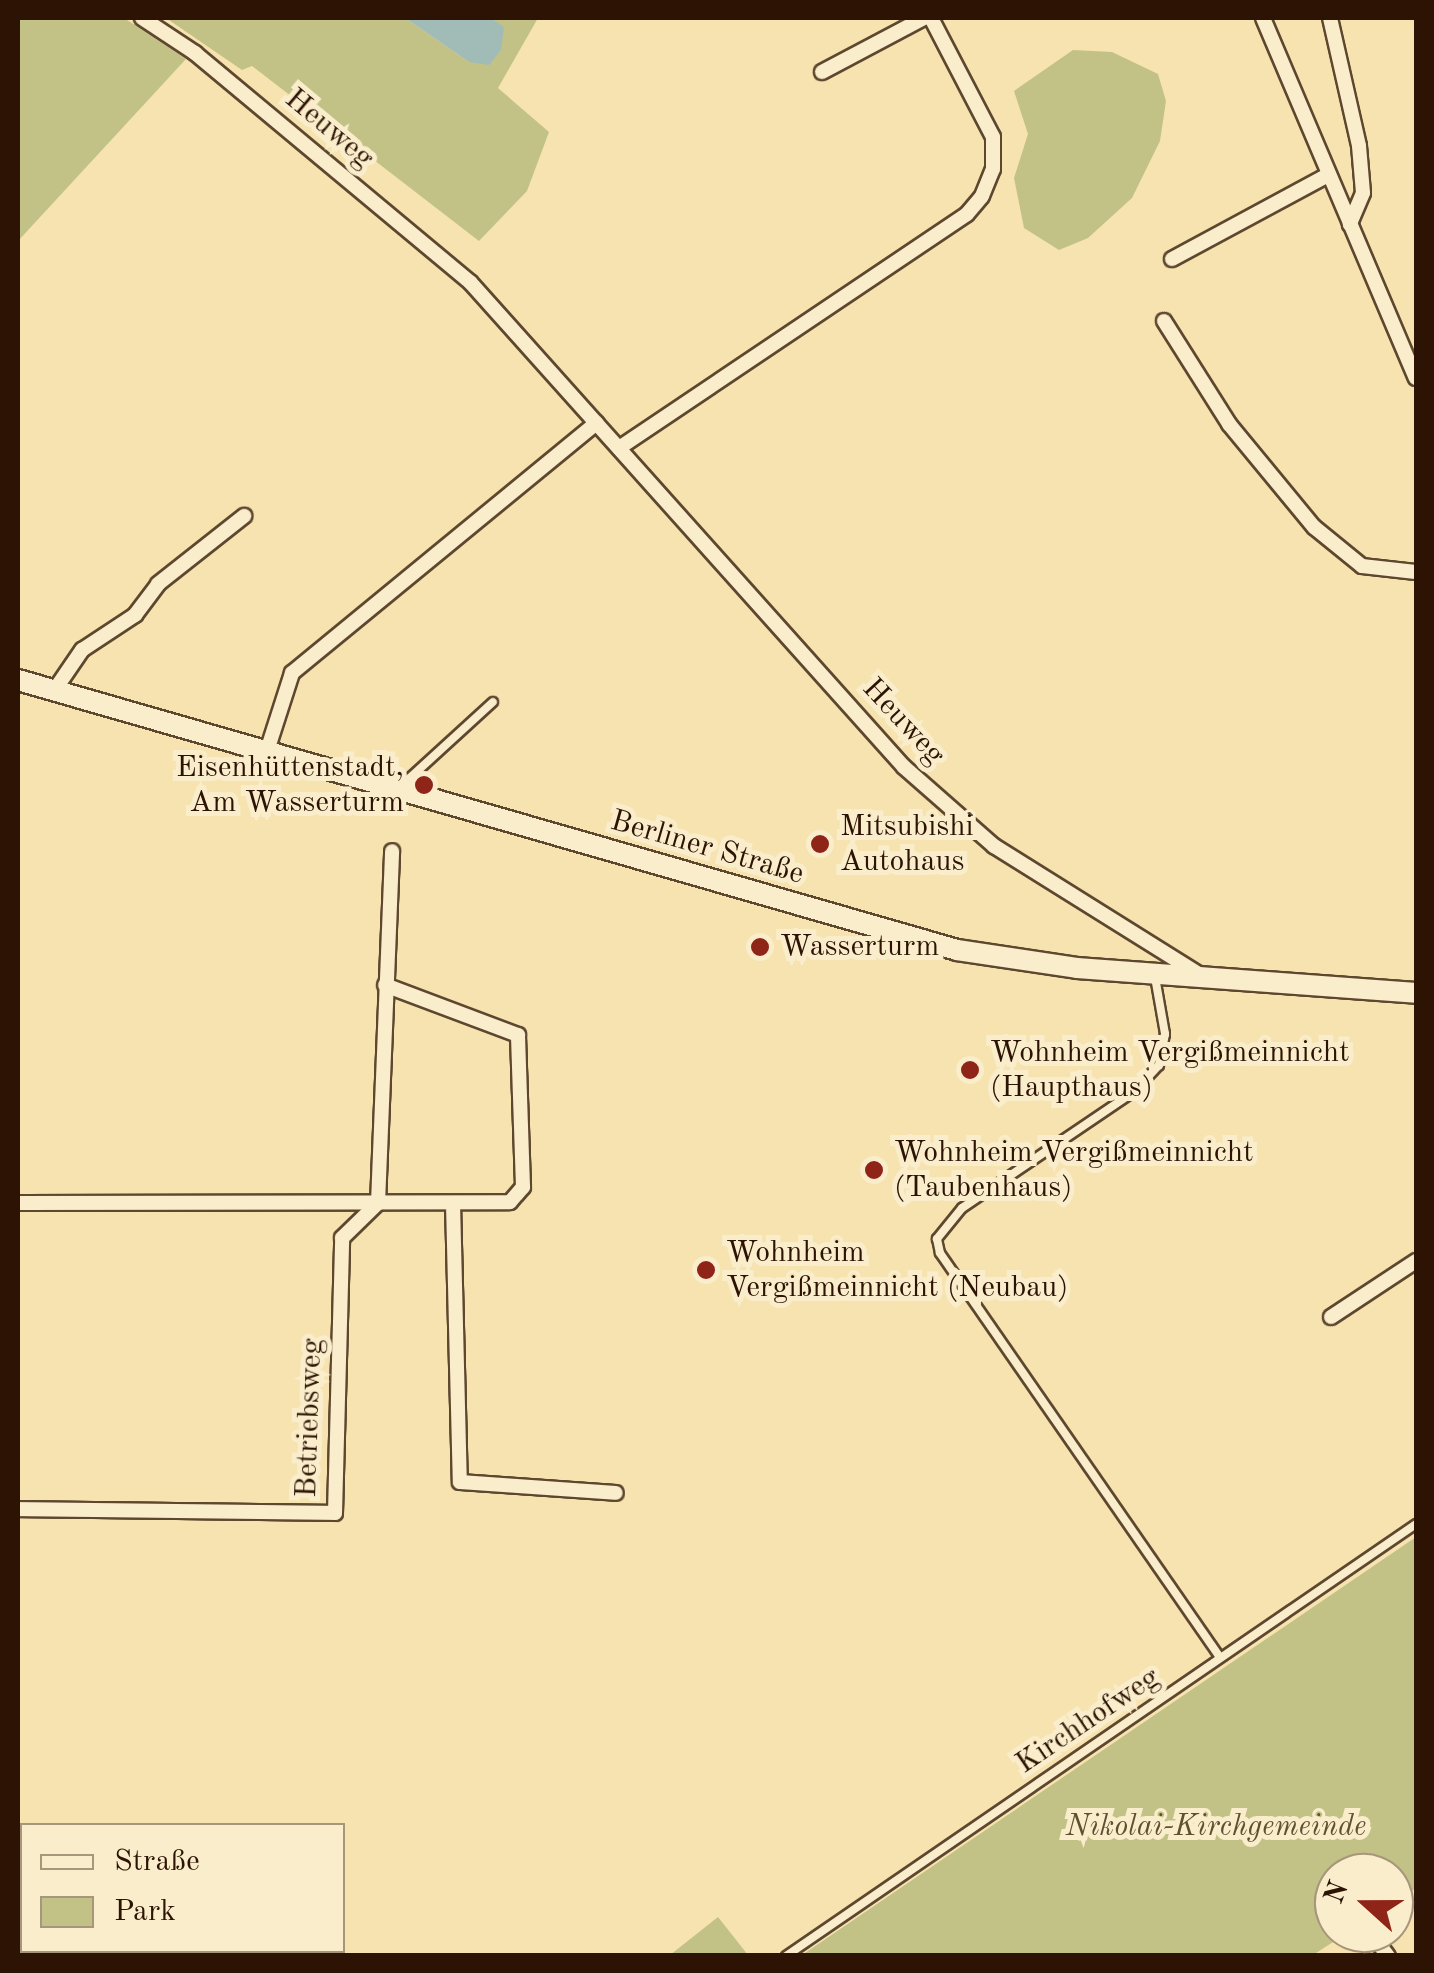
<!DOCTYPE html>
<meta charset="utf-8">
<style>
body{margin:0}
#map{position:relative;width:1434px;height:1973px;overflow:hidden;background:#f6e3af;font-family:"Old Standard TT",serif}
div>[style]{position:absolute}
.green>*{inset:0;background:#c2c287}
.water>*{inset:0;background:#a1bcb6}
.roads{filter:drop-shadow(2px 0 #5e472f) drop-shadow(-2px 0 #5e472f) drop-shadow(0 2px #5e472f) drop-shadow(0 -2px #5e472f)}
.lane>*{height:8px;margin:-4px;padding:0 4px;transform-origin:4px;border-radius:4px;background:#f9edcb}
.street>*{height:14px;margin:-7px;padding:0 7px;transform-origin:7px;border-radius:7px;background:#f9edcb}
.secondary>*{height:20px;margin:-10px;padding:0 10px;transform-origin:10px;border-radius:10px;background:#f9edcb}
.dots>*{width:28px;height:28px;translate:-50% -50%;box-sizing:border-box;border:5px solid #f9edcb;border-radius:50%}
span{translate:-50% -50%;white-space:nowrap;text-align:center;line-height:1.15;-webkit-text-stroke:10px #f9edcb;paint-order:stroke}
.street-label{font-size:30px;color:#2c1304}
.poi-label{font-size:30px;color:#2c1304}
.right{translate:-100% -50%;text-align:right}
.left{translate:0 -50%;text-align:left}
.park-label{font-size:30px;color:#605032;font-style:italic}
.frame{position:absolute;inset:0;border:20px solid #2c1304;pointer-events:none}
.legend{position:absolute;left:20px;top:1823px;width:325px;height:130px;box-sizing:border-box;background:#f9edcb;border:2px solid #a7967b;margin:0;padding:12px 18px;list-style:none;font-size:30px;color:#2c1304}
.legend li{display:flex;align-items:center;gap:20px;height:50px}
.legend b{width:50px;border:2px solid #a7967b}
.north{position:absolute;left:1314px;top:1853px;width:100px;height:100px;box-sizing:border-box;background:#f9edcb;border:2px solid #a7967b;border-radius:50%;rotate:291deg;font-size:28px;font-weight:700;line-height:40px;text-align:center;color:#2c1304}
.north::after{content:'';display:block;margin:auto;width:35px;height:45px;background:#8f2418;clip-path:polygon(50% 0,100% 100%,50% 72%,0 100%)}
</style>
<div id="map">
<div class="green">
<div style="clip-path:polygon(18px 18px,124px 18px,186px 59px,18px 241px)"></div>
<div style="clip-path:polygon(166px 18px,405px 18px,469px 62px,504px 28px,491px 18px,538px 18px,498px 88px,549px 132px,527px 191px,479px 241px,252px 66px,242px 70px)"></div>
<div style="clip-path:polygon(1073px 50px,1112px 52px,1158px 74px,1166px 101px,1160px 141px,1132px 198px,1088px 238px,1059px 250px,1024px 228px,1014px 178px,1028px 134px,1014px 91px)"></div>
<div style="clip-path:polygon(1416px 1537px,1416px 1888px,1394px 1903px,1394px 1873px,1334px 1873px,1334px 1933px,1347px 1933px,1313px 1955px,802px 1955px)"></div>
<div style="clip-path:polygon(718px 1917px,748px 1955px,670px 1955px)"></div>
<div style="clip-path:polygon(18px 1937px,22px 1950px,281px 1955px,18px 1955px)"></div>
</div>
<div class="water">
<div style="clip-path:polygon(405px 18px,491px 18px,504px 27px,501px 50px,489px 65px,469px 62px)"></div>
</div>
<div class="roads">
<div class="lane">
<div style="left:402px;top:785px;width:123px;rotate:-42.4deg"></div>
<div style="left:1155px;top:977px;width:58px;rotate:80deg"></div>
<div style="left:1165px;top:1034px;width:32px;rotate:101deg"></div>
<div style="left:1159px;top:1065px;width:35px;rotate:133deg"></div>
<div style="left:1135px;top:1091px;width:209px;rotate:145.9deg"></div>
<div style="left:962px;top:1208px;width:40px;rotate:129deg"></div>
<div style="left:937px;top:1239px;width:14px;rotate:78deg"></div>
<div style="left:940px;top:1253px;width:492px;rotate:55.3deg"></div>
<div style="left:786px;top:1956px;width:764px;rotate:-34.44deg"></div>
</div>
<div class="street">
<div style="left:142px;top:18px;width:64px;rotate:33.4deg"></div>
<div style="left:195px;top:53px;width:358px;rotate:39.8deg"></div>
<div style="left:470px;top:282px;width:651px;rotate:48.18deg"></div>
<div style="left:904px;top:767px;width:120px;rotate:41.3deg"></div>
<div style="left:994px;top:846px;width:239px;rotate:32deg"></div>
<div style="left:1263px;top:18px;width:391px;rotate:67deg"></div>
<div style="left:1330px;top:18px;width:131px;rotate:77.2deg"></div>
<div style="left:1359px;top:146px;width:47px;rotate:85.1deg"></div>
<div style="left:1363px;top:193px;width:34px;rotate:113deg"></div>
<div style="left:822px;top:72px;width:115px;rotate:-27.9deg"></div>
<div style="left:1172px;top:259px;width:177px;rotate:-28.3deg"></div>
<div style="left:1164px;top:321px;width:122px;rotate:57.7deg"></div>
<div style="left:1229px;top:424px;width:134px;rotate:50.5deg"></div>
<div style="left:1314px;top:527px;width:62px;rotate:39.1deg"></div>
<div style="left:1362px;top:566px;width:54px;rotate:6.3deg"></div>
<div style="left:619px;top:448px;width:419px;rotate:-33.9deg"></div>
<div style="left:967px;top:214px;width:23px;rotate:-50deg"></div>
<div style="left:982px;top:196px;width:29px;rotate:-68deg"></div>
<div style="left:993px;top:169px;width:32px;rotate:-90deg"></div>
<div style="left:993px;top:137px;width:134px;rotate:-117.5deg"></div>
<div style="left:54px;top:691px;width:50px;rotate:-55.7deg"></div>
<div style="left:82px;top:650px;width:64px;rotate:-33.4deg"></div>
<div style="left:135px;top:615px;width:39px;rotate:-53deg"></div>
<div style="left:158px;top:584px;width:110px;rotate:-38.3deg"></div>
<div style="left:267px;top:751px;width:82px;rotate:-72.2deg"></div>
<div style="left:292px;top:673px;width:394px;rotate:-39.4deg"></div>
<div style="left:18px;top:1203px;width:492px;rotate:-0.1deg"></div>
<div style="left:510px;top:1202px;width:20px;rotate:-49deg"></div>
<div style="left:523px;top:1187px;width:152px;rotate:-91.9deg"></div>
<div style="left:518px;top:1035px;width:142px;rotate:-159.4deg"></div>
<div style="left:453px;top:1203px;width:279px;rotate:88.6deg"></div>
<div style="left:460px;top:1482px;width:156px;rotate:4deg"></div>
<div style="left:1331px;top:1317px;width:102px;rotate:-33.4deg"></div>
<div style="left:18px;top:1509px;width:317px;rotate:0.7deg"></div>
<div style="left:335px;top:1513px;width:275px;rotate:-88.5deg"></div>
<div style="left:342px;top:1238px;width:50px;rotate:-44.2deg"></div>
<div style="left:378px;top:1203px;width:352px;rotate:-87.7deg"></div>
<div style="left:1371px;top:1933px;width:29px;rotate:54deg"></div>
</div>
<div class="secondary">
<div style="left:18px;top:680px;width:977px;rotate:16.04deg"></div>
<div style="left:957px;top:950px;width:121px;rotate:8.5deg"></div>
<div style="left:1077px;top:968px;width:340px;rotate:4.2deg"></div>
</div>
</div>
<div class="dots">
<div style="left:424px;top:785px;background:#8f2418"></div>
<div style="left:820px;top:844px;background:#8f2418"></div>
<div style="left:760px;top:947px;background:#8f2418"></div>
<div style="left:970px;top:1070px;background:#8f2418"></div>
<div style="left:874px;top:1170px;background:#8f2418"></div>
<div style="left:706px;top:1270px;background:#8f2418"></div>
</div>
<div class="street-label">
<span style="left:329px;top:129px;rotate:40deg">Heuweg</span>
<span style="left:903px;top:722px;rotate:47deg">Heuweg</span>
<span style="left:707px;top:848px;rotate:16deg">Berliner Straße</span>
<span style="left:310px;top:1418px;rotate:-88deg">Betriebsweg</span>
<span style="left:1088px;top:1721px;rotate:-34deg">Kirchhofweg</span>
</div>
<div class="poi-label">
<span class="right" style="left:404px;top:785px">Eisenhüttenstadt,<br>Am Wasserturm</span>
<span class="left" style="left:840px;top:844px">Mitsubishi<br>Autohaus</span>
<span class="left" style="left:780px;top:947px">Wasserturm</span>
<span class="left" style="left:990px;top:1070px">Wohnheim Vergißmeinnicht<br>(Haupthaus)</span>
<span class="left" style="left:894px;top:1170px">Wohnheim Vergißmeinnicht<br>(Taubenhaus)</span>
<span class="left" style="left:726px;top:1270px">Wohnheim<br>Vergißmeinnicht (Neubau)</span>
</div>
<div class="park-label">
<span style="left:1216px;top:1827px">Nikolai-Kirchgemeinde</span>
</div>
<div class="frame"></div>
<ul class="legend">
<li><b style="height:12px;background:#f9edcb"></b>Straße</li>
<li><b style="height:28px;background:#c2c287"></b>Park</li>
</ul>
<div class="north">N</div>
</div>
